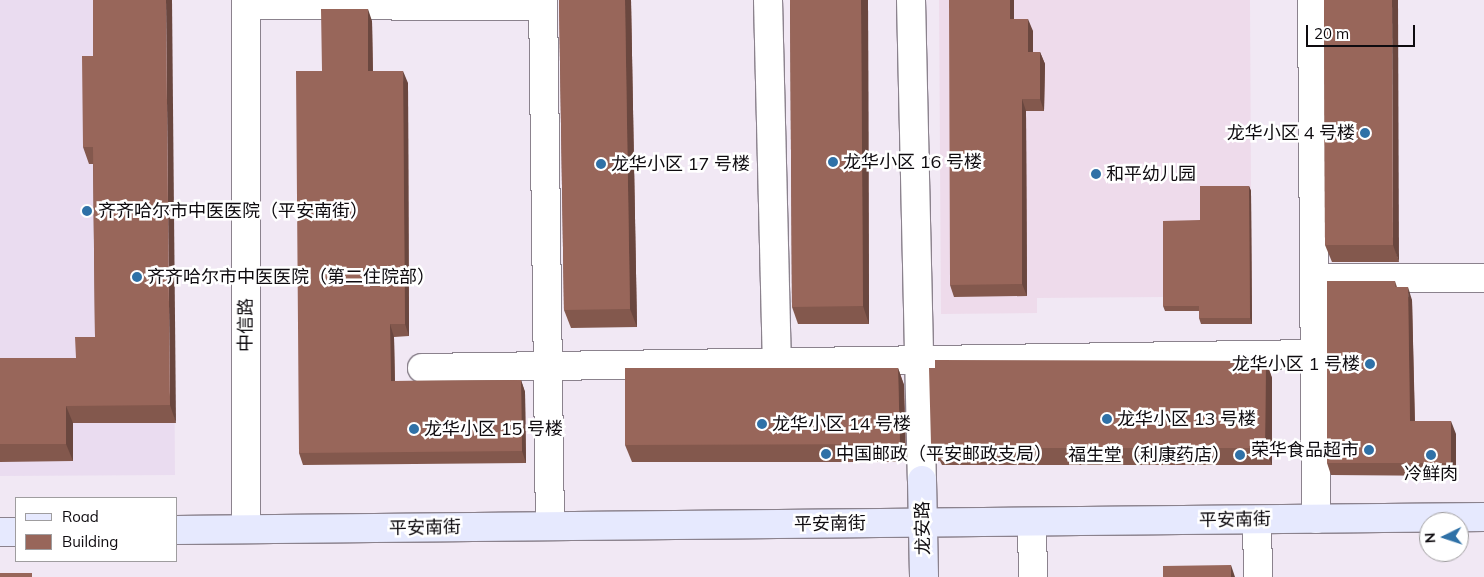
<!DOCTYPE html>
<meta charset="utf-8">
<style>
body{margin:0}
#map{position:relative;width:1484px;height:577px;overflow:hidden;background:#f1e8f4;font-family:Mulish,"Noto Sans SC",sans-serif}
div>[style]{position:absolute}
.education>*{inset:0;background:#eedbeb}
.medical>*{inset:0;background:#eadcf0}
.roads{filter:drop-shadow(1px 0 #8b828d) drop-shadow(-1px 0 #8b828d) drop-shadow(0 1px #8b828d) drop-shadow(0 -1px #8b828d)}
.street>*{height:28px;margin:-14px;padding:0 14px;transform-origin:14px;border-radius:14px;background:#fff}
.secondary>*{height:28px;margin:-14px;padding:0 14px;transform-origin:14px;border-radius:14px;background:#e6e9fe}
.wall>*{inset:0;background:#83584d}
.shaded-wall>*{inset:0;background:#6a473f}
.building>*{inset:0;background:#98665a}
.dots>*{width:14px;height:14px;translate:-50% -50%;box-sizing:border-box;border:2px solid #fff;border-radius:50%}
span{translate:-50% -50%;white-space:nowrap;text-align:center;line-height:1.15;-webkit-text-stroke:5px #fff;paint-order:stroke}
.poi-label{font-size:18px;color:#0e0b0f}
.right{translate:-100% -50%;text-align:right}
.left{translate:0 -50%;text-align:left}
.street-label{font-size:18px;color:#0e0b0f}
.legend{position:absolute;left:15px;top:497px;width:162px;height:65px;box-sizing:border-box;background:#fff;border:1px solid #9f9d9f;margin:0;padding:6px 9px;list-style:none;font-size:15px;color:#0e0b0f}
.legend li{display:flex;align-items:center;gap:10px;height:25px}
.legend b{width:25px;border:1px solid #9f9d9f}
.north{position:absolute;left:1419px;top:512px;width:50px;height:50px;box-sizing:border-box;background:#fff;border:1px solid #9f9d9f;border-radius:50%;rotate:266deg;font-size:14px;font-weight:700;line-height:20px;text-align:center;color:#0e0b0f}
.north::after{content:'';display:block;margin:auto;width:18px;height:22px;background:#2f71a7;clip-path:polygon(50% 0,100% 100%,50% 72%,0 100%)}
.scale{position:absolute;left:1306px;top:25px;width:109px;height:22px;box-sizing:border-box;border:2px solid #0e0b0f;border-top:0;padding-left:6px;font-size:15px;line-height:18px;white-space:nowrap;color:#0e0b0f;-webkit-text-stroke:4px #fff;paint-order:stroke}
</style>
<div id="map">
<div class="education">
<div style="clip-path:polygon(939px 0,1250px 0,1251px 191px,1202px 226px,1165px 297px,1037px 298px,1037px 313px,941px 314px)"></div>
</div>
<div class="medical">
<div style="clip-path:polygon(0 0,172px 0,175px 475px,0 476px)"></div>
</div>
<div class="roads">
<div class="street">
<div style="left:543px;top:0;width:526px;rotate:89.24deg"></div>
<div style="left:768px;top:0;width:362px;rotate:88.6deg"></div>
<div style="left:911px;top:0;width:480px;rotate:88.7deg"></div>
<div style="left:1312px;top:0;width:519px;rotate:89.56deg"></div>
<div style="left:246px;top:5px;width:297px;rotate:0.2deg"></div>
<div style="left:1314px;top:278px;width:170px"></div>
<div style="left:422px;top:368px;width:892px;rotate:-0.9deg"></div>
<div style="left:1257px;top:520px;width:57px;rotate:89deg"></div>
<div style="left:1032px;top:522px;width:55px;rotate:89deg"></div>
<div style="left:246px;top:529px;width:529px;rotate:-90deg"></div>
</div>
<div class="secondary">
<div style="left:922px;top:480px;width:97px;rotate:88.8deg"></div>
<div style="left:176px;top:530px;width:1308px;rotate:-0.57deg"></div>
<div style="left:0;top:532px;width:16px"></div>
</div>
</div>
<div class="wall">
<div style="clip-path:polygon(559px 0,631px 0,637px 327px,571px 328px,564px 310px)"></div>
<div style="clip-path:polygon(790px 0,868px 0,869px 324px,798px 324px,792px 307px)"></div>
<div style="clip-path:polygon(1324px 0,1399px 262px,1332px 262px,1325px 245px)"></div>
<div style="clip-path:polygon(1014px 19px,1033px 31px,1033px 52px,1040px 52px,1045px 64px,1044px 111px,1026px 111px,1027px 296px,954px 297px,950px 285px)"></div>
<div style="clip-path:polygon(372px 21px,373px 71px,408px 83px,409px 336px,394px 337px,395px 381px,521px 380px,525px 392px,526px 463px,303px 465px,299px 453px)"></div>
<div style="clip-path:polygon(93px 56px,176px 423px,73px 423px,73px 461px,0 462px,0 358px,76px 358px,95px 337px,93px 164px,89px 164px,83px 147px)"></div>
<div style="clip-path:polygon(1249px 186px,1251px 191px,1252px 324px,1201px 324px,1199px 318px,1199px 311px,1165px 311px,1163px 306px,1200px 220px)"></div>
<div style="clip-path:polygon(1395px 281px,1397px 287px,1412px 300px,1415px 421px,1456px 434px,1456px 476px,1331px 475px,1327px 463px)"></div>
<div style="clip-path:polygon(1266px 361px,1272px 378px,1272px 465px,942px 465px,940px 461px,937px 461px,931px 444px)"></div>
<div style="clip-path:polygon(898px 368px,904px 385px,906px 462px,632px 462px,625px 445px)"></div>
</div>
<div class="shaded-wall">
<div style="clip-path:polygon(166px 0,172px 0,176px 423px,170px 405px)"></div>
<div style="clip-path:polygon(625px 0,631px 0,637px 327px,630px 309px)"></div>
<div style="clip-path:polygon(861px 0,868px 0,869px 324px,863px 306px)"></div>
<div style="clip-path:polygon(1010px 0,1014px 0,1014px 31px,1010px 19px)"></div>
<div style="clip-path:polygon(1392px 0,1398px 0,1399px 262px,1393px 245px)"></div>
<div style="clip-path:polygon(368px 9px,372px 21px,373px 83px,368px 71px)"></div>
<div style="clip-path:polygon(1028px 19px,1033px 31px,1033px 64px,1028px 52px)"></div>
<div style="clip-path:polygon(1040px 52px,1045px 64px,1044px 111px,1040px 99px)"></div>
<div style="clip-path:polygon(403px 71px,408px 83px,409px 336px,405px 324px)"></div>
<div style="clip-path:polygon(1022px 99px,1026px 111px,1027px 296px,1022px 284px)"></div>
<div style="clip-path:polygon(1249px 186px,1251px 191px,1252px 324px,1250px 318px)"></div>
<div style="clip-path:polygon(1408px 287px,1412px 300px,1415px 433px,1410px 421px)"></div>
<div style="clip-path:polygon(390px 324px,394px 337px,395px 393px,391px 381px)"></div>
<div style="clip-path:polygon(1266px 361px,1272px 378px,1272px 465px,1265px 448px)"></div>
<div style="clip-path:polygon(898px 368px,904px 385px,906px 462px,900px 444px)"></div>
<div style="clip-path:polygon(521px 380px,525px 392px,526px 463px,522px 451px)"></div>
<div style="clip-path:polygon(66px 406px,73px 423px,73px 461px,66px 444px)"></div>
<div style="clip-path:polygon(1451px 421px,1456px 434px,1456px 476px,1451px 463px)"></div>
<div style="clip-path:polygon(1231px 565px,1235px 577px,1231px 577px)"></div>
</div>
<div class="building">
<div style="clip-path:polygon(93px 0,166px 0,170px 405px,66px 406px,66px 444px,0 444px,0 358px,76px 358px,75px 337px,95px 337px,93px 147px,83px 147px,82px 56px,93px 56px)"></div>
<div style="clip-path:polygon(559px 0,625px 0,630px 309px,564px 310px)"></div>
<div style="clip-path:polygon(790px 0,861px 0,863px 306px,792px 307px)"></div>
<div style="clip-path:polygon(949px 0,1010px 0,1010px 19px,1028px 19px,1028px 52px,1040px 52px,1040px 99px,1022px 99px,1022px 284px,950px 285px)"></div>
<div style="clip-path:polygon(1324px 0,1392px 0,1393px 245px,1325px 245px)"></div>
<div style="clip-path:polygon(321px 9px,368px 9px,368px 71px,403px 71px,405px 324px,390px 324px,391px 381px,521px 380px,522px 451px,299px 453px,296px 71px,322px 71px)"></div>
<div style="clip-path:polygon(1200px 186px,1249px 186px,1250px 318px,1199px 318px,1199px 306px,1163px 306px,1163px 221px,1200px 220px)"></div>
<div style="clip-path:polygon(1327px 281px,1395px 281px,1395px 287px,1408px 287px,1410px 421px,1451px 421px,1451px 463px,1327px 463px)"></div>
<div style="clip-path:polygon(935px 360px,1266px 361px,1265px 448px,935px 448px,936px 444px,931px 444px,929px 368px,935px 368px)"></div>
<div style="clip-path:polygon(625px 368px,898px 368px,900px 444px,625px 445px)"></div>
<div style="clip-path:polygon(1231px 565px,1231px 577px,1163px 577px,1163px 566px)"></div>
<div style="clip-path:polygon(0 573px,32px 573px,32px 577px,0 577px)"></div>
</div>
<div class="dots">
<div style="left:1365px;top:133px;background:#2f71a7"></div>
<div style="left:833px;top:162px;background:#2f71a7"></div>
<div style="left:601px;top:164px;background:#2f71a7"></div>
<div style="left:1096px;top:174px;background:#2f71a7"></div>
<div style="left:87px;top:211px;background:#2f71a7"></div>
<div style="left:137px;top:277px;background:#2f71a7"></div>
<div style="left:1370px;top:364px;background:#2f71a7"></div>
<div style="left:1107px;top:419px;background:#2f71a7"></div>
<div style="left:762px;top:424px;background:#2f71a7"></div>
<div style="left:414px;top:429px;background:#2f71a7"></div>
<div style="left:1369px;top:450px;background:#2f71a7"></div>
<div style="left:826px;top:454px;background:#2f71a7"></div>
<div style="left:1240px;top:455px;background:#2f71a7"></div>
<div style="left:1431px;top:455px;background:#2f71a7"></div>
</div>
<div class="poi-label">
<span class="right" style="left:1355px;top:133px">龙华小区 4 号楼</span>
<span class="left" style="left:843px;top:162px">龙华小区 16 号楼</span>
<span class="left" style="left:611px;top:164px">龙华小区 17 号楼</span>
<span class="left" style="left:1106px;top:174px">和平幼儿园</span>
<span class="left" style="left:98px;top:211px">齐齐哈尔市中医医院（平安南街）</span>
<span class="left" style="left:147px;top:277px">齐齐哈尔市中医医院（第二住院部）</span>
<span class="right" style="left:1360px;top:364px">龙华小区 1 号楼</span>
<span class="left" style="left:1117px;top:419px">龙华小区 13 号楼</span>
<span class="left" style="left:772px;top:424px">龙华小区 14 号楼</span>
<span class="left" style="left:424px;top:429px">龙华小区 15 号楼</span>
<span class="right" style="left:1359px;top:450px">荣华食品超市</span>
<span class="left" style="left:836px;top:454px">中国邮政（平安邮政支局）</span>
<span class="right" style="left:1230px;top:455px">福生堂（利康药店）</span>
<span style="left:1431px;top:474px">冷鲜肉</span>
</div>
<div class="street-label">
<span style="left:246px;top:325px;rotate:-90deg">中信路</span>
<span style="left:1235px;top:520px;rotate:-1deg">平安南街</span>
<span style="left:830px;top:524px;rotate:-1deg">平安南街</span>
<span style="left:425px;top:528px;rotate:-1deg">平安南街</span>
<span style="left:923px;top:528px;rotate:-91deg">龙安路</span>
</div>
<ul class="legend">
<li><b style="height:6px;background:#e6e9fe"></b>Road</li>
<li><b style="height:14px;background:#98665a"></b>Building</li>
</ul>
<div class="north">N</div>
<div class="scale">20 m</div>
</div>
